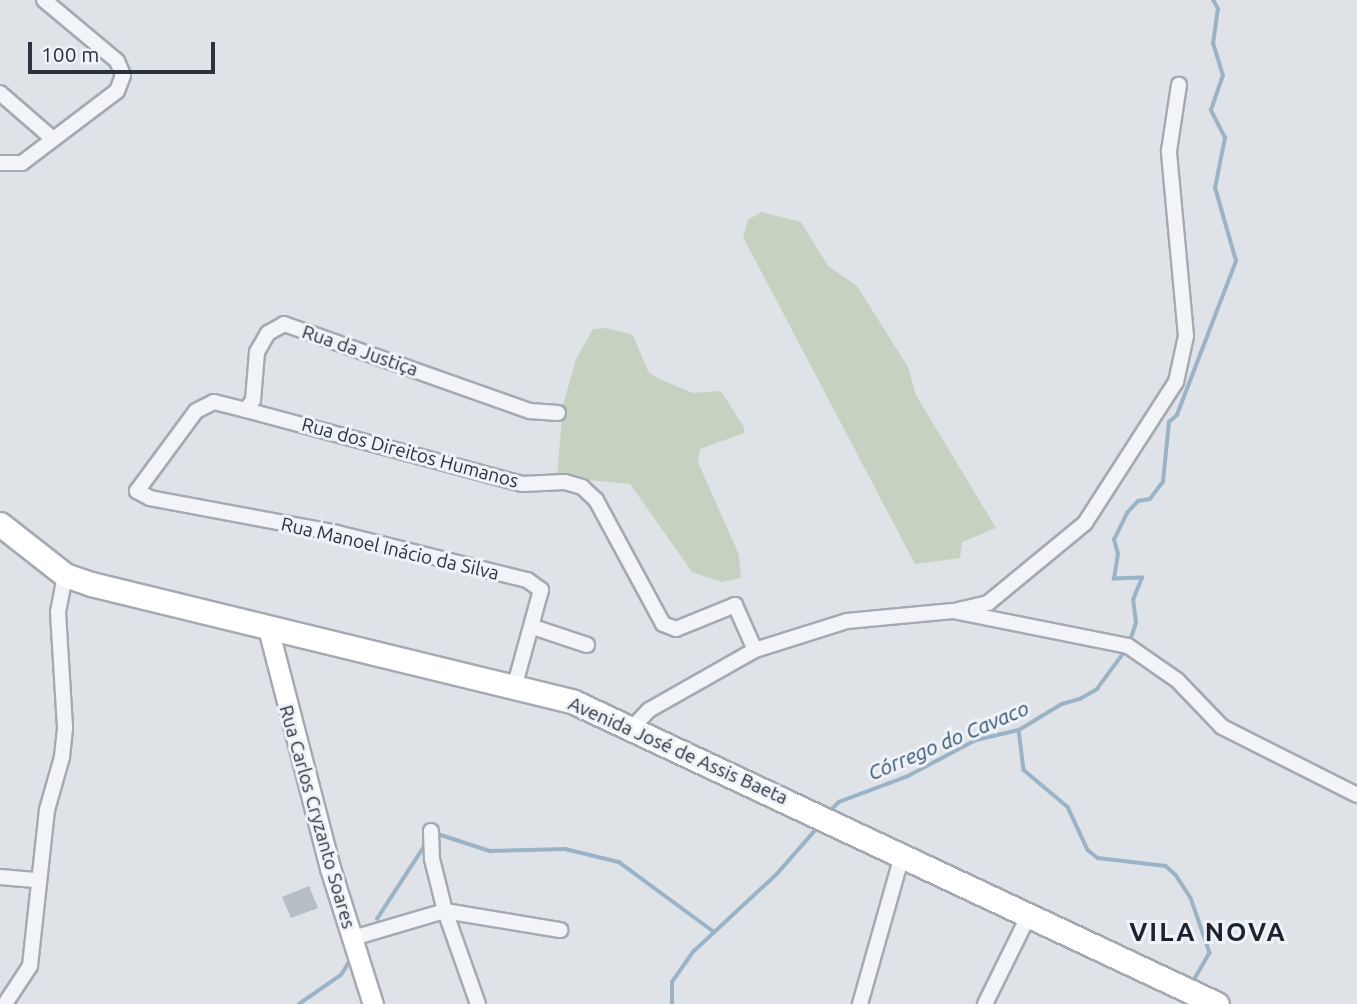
<!DOCTYPE html>
<meta charset="utf-8">
<style>
body{margin:0}
#map{position:relative;width:1357px;height:1004px;overflow:hidden;background:#dfe3e8;font-family:Ubuntu,sans-serif}
div>[style]{position:absolute}
.green>*{inset:0;background:#c6d2c1}
.stream>*{height:3.5px;margin:-1.75px;padding:0 1.75px;transform-origin:1.75px;border-radius:1.75px;background:#9bb3c7}
.building>*{inset:0;background:#b7bdc5}
.roads{filter:drop-shadow(2px 0 #a5aab2) drop-shadow(-2px 0 #a5aab2) drop-shadow(0 2px #a5aab2) drop-shadow(0 -2px #a5aab2)}
.street>*{height:14px;margin:-7px;padding:0 7px;transform-origin:7px;border-radius:7px;background:#f2f4f7}
.secondary>*{height:19px;margin:-9.5px;padding:0 9.5px;transform-origin:9.5px;border-radius:9.5px;background:#fff}
.primary>*{height:23px;margin:-11.5px;padding:0 11.5px;transform-origin:11.5px;border-radius:11.5px;background:#fff}
span{translate:-50% -50%;white-space:nowrap;text-align:center;line-height:1.15;-webkit-text-stroke:6px #eff2f6;paint-order:stroke}
.street-label{font-size:19px;color:#29323f}
.water-label{font-size:21px;color:#345372;font-style:italic}
.district-label{font-size:26px;color:#1b2330;font-weight:700;letter-spacing:2px}
.scale{position:absolute;left:28px;top:42px;width:187px;height:32px;box-sizing:border-box;border:4px solid #29323f;border-top:0;padding-left:9px;font-size:21px;line-height:24px;white-space:nowrap;color:#29323f;-webkit-text-stroke:5px #eff2f6;paint-order:stroke}
</style>
<div id="map">
<div class="green">
<div style="clip-path:polygon(761px 212px,801px 222px,828px 266px,857px 286px,908px 367px,916px 395px,996px 528px,962px 542px,960px 558px,915px 564px,743px 237px,748px 220px)"></div>
<div style="clip-path:polygon(607px 328px,633px 335px,648px 371px,657px 378px,693px 393px,721px 391px,744px 427px,744px 433px,700px 449px,698px 462px,739px 555px,741px 578px,721px 582px,692px 572px,630px 484px,557px 477px,563px 405px,576px 359px,593px 329px)"></div>
</div>
<div class="stream">
<div style="left:1130px;top:641px;width:19px;rotate:-72deg"></div>
<div style="left:1136px;top:623px;width:23px;rotate:-97deg"></div>
<div style="left:1133px;top:600px;width:24px;rotate:-68deg"></div>
<div style="left:1142px;top:578px;width:28px;rotate:178deg"></div>
<div style="left:1114px;top:579px;width:25px;rotate:-81deg"></div>
<div style="left:1118px;top:554px;width:15px;rotate:-106deg"></div>
<div style="left:1114px;top:540px;width:30px;rotate:-64deg"></div>
<div style="left:1127px;top:513px;width:16px;rotate:-47deg"></div>
<div style="left:1138px;top:501px;width:12px;rotate:-9deg"></div>
<div style="left:1150px;top:499px;width:21px;rotate:-53deg"></div>
<div style="left:1163px;top:482px;width:60px;rotate:-84.3deg"></div>
<div style="left:1169px;top:422px;width:11px;rotate:-41deg"></div>
<div style="left:1177px;top:415px;width:165px;rotate:-69deg"></div>
<div style="left:1236px;top:261px;width:76px;rotate:-106deg"></div>
<div style="left:1215px;top:188px;width:51px;rotate:-78.7deg"></div>
<div style="left:1225px;top:138px;width:31px;rotate:-117deg"></div>
<div style="left:1211px;top:110px;width:36px;rotate:-71deg"></div>
<div style="left:1223px;top:76px;width:34px;rotate:-107deg"></div>
<div style="left:1213px;top:44px;width:35px;rotate:-82deg"></div>
<div style="left:1218px;top:9px;width:10px;rotate:-119deg"></div>
<div style="left:1019px;top:730px;width:40px;rotate:82.9deg"></div>
<div style="left:1024px;top:770px;width:57px;rotate:40.1deg"></div>
<div style="left:1068px;top:807px;width:47px;rotate:65.1deg"></div>
<div style="left:1088px;top:850px;width:13px;rotate:39deg"></div>
<div style="left:1098px;top:858px;width:68px;rotate:6.7deg"></div>
<div style="left:1166px;top:866px;width:13px;rotate:42deg"></div>
<div style="left:1176px;top:875px;width:27px;rotate:57deg"></div>
<div style="left:1191px;top:898px;width:58px;rotate:70.9deg"></div>
<div style="left:1210px;top:953px;width:32px;rotate:120deg"></div>
<div style="left:829px;top:812px;width:14px;rotate:-45deg"></div>
<div style="left:839px;top:802px;width:74px;rotate:-20.6deg"></div>
<div style="left:908px;top:776px;width:77px;rotate:-27.9deg"></div>
<div style="left:976px;top:740px;width:44px;rotate:-13.1deg"></div>
<div style="left:1019px;top:730px;width:50px;rotate:-31.2deg"></div>
<div style="left:1062px;top:704px;width:19px;rotate:-16deg"></div>
<div style="left:1080px;top:699px;width:20px;rotate:-30deg"></div>
<div style="left:1097px;top:689px;width:47px;rotate:-53.6deg"></div>
<div style="left:438px;top:834px;width:55px;rotate:18.1deg"></div>
<div style="left:490px;top:851px;width:75px;rotate:-1.5deg"></div>
<div style="left:565px;top:849px;width:56px;rotate:13.5deg"></div>
<div style="left:619px;top:862px;width:117px;rotate:36.3deg"></div>
<div style="left:377px;top:919px;width:88px;rotate:-57deg"></div>
<div style="left:299px;top:1004px;width:51px;rotate:-34.6deg"></div>
<div style="left:341px;top:975px;width:19px;rotate:-58deg"></div>
<div style="left:672px;top:1004px;width:22px;rotate:-90deg"></div>
<div style="left:672px;top:982px;width:38px;rotate:-55deg"></div>
<div style="left:694px;top:951px;width:113px;rotate:-42.9deg"></div>
<div style="left:777px;top:874px;width:62px;rotate:-48.9deg"></div>
</div>
<div class="building">
<div style="clip-path:polygon(309px 886px,318px 908px,291px 918px,282px 897px)"></div>
</div>
<div class="roads">
<div class="street">
<div style="left:0;top:93px;width:69px;rotate:40.9deg"></div>
<div style="left:0;top:163px;width:22px"></div>
<div style="left:22px;top:163px;width:119px;rotate:-37.2deg"></div>
<div style="left:117px;top:91px;width:17px;rotate:-69deg"></div>
<div style="left:123px;top:75px;width:15px;rotate:-113deg"></div>
<div style="left:117px;top:61px;width:95px;rotate:-140.1deg"></div>
<div style="left:246px;top:410px;width:286px;rotate:15deg"></div>
<div style="left:522px;top:484px;width:43px;rotate:-2.7deg"></div>
<div style="left:565px;top:482px;width:18px;rotate:16deg"></div>
<div style="left:582px;top:487px;width:19px;rotate:43deg"></div>
<div style="left:596px;top:500px;width:141px;rotate:61.6deg"></div>
<div style="left:663px;top:624px;width:14px;rotate:21deg"></div>
<div style="left:676px;top:629px;width:64px;rotate:-22.1deg"></div>
<div style="left:735px;top:605px;width:49px;rotate:66deg"></div>
<div style="left:958px;top:610px;width:31px;rotate:-13deg"></div>
<div style="left:988px;top:603px;width:126px;rotate:-39.5deg"></div>
<div style="left:1085px;top:523px;width:168px;rotate:-57.2deg"></div>
<div style="left:1176px;top:382px;width:47px;rotate:-77.7deg"></div>
<div style="left:1186px;top:336px;width:186px;rotate:-95.3deg"></div>
<div style="left:1169px;top:151px;width:67px;rotate:-81.4deg"></div>
<div style="left:533px;top:627px;width:57px;rotate:18.4deg"></div>
<div style="left:514px;top:688px;width:102px;rotate:-74.6deg"></div>
<div style="left:541px;top:590px;width:17px;rotate:-144deg"></div>
<div style="left:527px;top:580px;width:196px;rotate:-166.1deg"></div>
<div style="left:337px;top:533px;width:190px;rotate:-169.4deg"></div>
<div style="left:150px;top:498px;width:15px;rotate:-152deg"></div>
<div style="left:137px;top:491px;width:99px;rotate:-53.6deg"></div>
<div style="left:196px;top:411px;width:20px;rotate:-27deg"></div>
<div style="left:214px;top:402px;width:33px;rotate:14deg"></div>
<div style="left:246px;top:410px;width:12px;rotate:-55deg"></div>
<div style="left:253px;top:400px;width:48px;rotate:-85.2deg"></div>
<div style="left:257px;top:352px;width:22px;rotate:-60deg"></div>
<div style="left:268px;top:333px;width:18px;rotate:-29deg"></div>
<div style="left:284px;top:324px;width:261px;rotate:19.5deg"></div>
<div style="left:530px;top:411px;width:28px;rotate:4deg"></div>
<div style="left:633px;top:727px;width:23px;rotate:-47deg"></div>
<div style="left:649px;top:710px;width:122px;rotate:-29.5deg"></div>
<div style="left:755px;top:650px;width:96px;rotate:-17.5deg"></div>
<div style="left:847px;top:621px;width:106px;rotate:-5.4deg"></div>
<div style="left:953px;top:611px;width:178px;rotate:11.3deg"></div>
<div style="left:1128px;top:646px;width:60px;rotate:34.8deg"></div>
<div style="left:1177px;top:680px;width:65px;rotate:46.2deg"></div>
<div style="left:1222px;top:727px;width:151px;rotate:26.7deg"></div>
<div style="left:431px;top:831px;width:28px;rotate:88deg"></div>
<div style="left:432px;top:859px;width:54px;rotate:76deg"></div>
<div style="left:445px;top:911px;width:99px;rotate:70.5deg"></div>
<div style="left:0;top:877px;width:38px;rotate:5deg"></div>
<div style="left:353px;top:938px;width:96px;rotate:-16.4deg"></div>
<div style="left:445px;top:911px;width:117px;rotate:9.4deg"></div>
<div style="left:5px;top:1004px;width:45px;rotate:-56.7deg"></div>
<div style="left:30px;top:966px;width:157px;rotate:-83.8deg"></div>
<div style="left:47px;top:810px;width:55px;rotate:-74.2deg"></div>
<div style="left:62px;top:757px;width:30px;rotate:-84deg"></div>
<div style="left:65px;top:727px;width:115px;rotate:-93.5deg"></div>
<div style="left:58px;top:612px;width:38px;rotate:-79deg"></div>
<div style="left:860px;top:1004px;width:154px;rotate:-74.2deg"></div>
<div style="left:985px;top:1004px;width:99px;rotate:-63.7deg"></div>
</div>
<div class="secondary">
<div style="left:268px;top:628px;width:248px;rotate:75.5deg"></div>
<div style="left:330px;top:868px;width:143px;rotate:72.5deg"></div>
</div>
<div class="primary">
<div style="left:0;top:524px;width:83px;rotate:38.1deg"></div>
<div style="left:65px;top:575px;width:28px;rotate:19deg"></div>
<div style="left:91px;top:584px;width:497px;rotate:13.7deg"></div>
<div style="left:574px;top:702px;width:710px;rotate:25.16deg"></div>
</div>
</div>
<div class="street-label">
<span style="left:360px;top:351px;rotate:19deg">Rua da Justiça</span>
<span style="left:410px;top:453px;rotate:15deg">Rua dos Direitos Humanos</span>
<span style="left:390px;top:549px;rotate:13deg">Rua Manoel Inácio da Silva</span>
<span style="left:678px;top:751px;rotate:24deg">Avenida José de Assis Baeta</span>
<span style="left:317px;top:817px;rotate:74deg">Rua Carlos Cryzanto Soares</span>
</div>
<div class="water-label">
<span style="left:948px;top:740px;rotate:-23deg">Córrego do Cavaco</span>
</div>
<div class="district-label">
<span style="left:1208px;top:932px">VILA NOVA</span>
</div>
<div class="scale">100 m</div>
</div>
